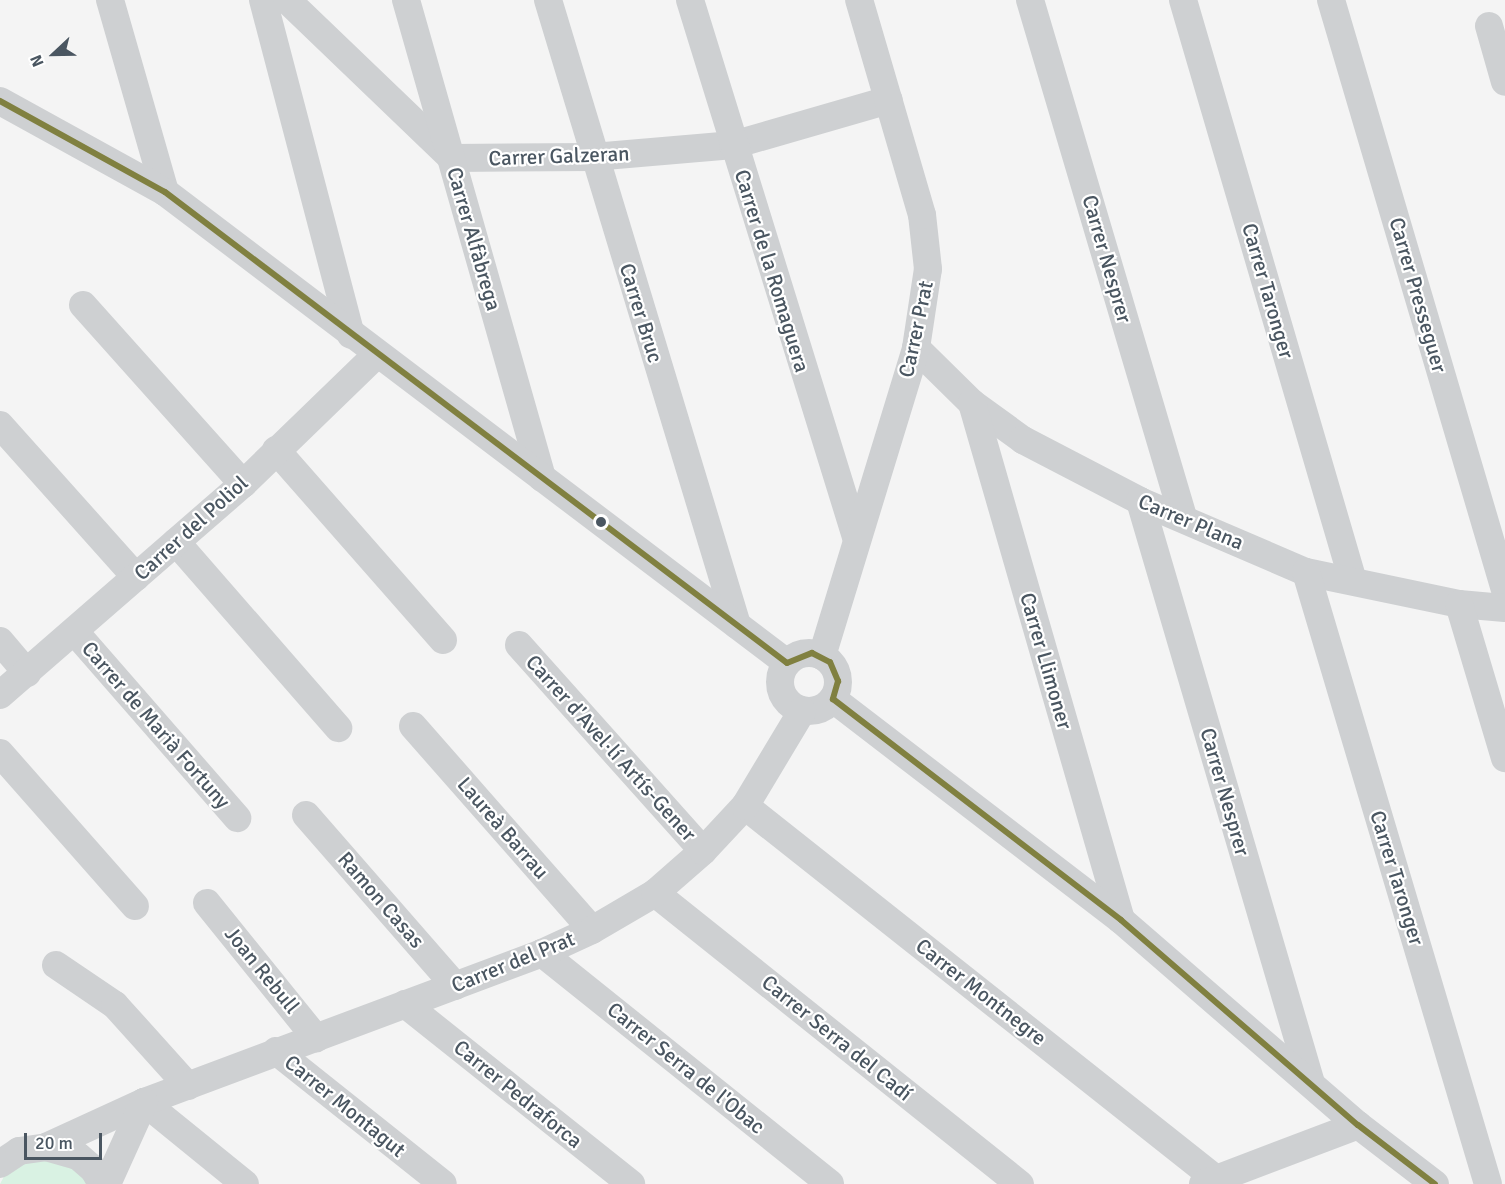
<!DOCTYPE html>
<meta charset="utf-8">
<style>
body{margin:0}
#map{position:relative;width:1505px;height:1184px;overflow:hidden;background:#f4f4f4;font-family:Signika,sans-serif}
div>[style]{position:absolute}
.green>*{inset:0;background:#d9f2e3}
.minor>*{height:28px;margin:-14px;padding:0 14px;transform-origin:14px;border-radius:14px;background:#ced0d2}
.minor>.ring{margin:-14px;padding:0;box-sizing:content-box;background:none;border:28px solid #ced0d2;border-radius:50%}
.bus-1>*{height:6px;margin:-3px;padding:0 3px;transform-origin:3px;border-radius:3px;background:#808040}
.dots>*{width:16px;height:16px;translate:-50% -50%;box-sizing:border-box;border:3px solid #fff;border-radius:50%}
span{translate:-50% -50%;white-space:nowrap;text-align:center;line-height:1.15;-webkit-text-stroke:4.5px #fff;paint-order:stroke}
.street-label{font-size:21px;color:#4a5661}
.north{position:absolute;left:24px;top:24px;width:60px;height:60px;-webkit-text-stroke:4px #fff;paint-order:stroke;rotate:248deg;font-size:16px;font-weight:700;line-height:24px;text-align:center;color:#4a5661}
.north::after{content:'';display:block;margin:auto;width:21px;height:27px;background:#4a5661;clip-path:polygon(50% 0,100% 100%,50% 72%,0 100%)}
.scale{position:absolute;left:24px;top:1133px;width:78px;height:27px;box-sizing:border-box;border:3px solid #4a5661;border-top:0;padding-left:8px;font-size:18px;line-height:21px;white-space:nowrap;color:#4a5661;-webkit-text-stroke:4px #fff;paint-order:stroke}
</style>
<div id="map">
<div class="green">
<div style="clip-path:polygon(59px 1158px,91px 1184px,0 1184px,8px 1169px,24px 1160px)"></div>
</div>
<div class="minor">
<div style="left:110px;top:0;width:200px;rotate:74deg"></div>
<div style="left:263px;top:0;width:346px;rotate:75.3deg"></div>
<div style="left:287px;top:0;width:228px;rotate:43.8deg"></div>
<div style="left:452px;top:158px;width:141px;rotate:-0.4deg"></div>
<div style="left:593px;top:157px;width:141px;rotate:-4.9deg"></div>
<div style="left:733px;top:145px;width:162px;rotate:-16.1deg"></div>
<div style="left:406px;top:0;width:497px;rotate:74.1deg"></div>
<div style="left:548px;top:0;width:653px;rotate:73.17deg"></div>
<div style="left:690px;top:0;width:565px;rotate:72.82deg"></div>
<div style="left:1030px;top:0;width:539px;rotate:73.51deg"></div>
<div style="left:1183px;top:0;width:605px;rotate:73.69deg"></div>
<div style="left:1331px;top:0;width:615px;rotate:73.57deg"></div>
<div style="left:1489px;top:26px;width:58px;rotate:74.1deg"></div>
<div style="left:0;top:101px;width:188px;rotate:28.9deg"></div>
<div style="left:165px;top:192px;width:780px;rotate:37.13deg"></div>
<div style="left:83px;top:305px;width:240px;rotate:48.2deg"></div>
<div style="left:916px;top:348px;width:78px;rotate:44.5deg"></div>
<div style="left:972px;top:403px;width:63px;rotate:36deg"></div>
<div style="left:1023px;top:440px;width:132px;rotate:27.5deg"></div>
<div style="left:1140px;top:501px;width:181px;rotate:23.2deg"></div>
<div style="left:1306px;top:572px;width:156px;rotate:11.8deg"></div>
<div style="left:1459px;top:604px;width:46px;rotate:5deg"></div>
<div style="left:972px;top:403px;width:538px;rotate:73.92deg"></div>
<div style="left:0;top:425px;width:204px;rotate:48.2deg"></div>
<div style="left:276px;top:450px;width:253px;rotate:48.7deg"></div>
<div style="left:1140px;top:501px;width:607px;rotate:73.63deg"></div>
<div style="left:176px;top:542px;width:247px;rotate:48.9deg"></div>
<div style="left:1306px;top:572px;width:638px;rotate:73.44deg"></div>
<div style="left:1459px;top:604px;width:161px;rotate:73.4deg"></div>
<div style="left:75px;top:632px;width:247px;rotate:48.9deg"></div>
<div style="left:0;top:641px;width:42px;rotate:49.8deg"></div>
<div style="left:519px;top:645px;width:276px;rotate:48.2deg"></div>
<div class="ring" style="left:780px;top:653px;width:30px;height:30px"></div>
<div style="left:822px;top:656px;width:322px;rotate:-73deg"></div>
<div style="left:916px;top:348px;width:80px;rotate:-81.4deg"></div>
<div style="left:928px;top:269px;width:54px;rotate:-96.3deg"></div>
<div style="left:922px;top:215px;width:224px;rotate:-106.3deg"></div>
<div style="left:0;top:695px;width:322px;rotate:-41deg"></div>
<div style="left:243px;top:484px;width:185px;rotate:-44.1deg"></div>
<div style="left:833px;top:699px;width:363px;rotate:37.5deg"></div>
<div style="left:1121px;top:920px;width:313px;rotate:40.9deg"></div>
<div style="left:1358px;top:1125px;width:97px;rotate:37.5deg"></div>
<div style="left:413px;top:726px;width:271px;rotate:48.7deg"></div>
<div style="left:0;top:753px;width:204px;rotate:48.6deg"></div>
<div style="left:745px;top:806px;width:601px;rotate:38.38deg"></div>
<div style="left:306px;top:815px;width:227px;rotate:48.9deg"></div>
<div style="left:655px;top:893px;width:467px;rotate:38.6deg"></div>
<div style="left:207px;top:903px;width:174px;rotate:51.1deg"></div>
<div style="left:542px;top:953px;width:369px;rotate:38.7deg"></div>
<div style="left:56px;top:965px;width:71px;rotate:34.1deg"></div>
<div style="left:115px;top:1005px;width:109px;rotate:48deg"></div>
<div style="left:405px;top:1004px;width:289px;rotate:38.5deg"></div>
<div style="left:276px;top:1051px;width:213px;rotate:38.5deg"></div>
<div style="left:144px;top:1102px;width:130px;rotate:39.1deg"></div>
<div style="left:46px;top:1147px;width:108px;rotate:-24.7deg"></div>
<div style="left:144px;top:1102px;width:425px;rotate:-20.5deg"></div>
<div style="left:542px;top:953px;width:55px;rotate:-24.7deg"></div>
<div style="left:592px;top:930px;width:73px;rotate:-30.4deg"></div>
<div style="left:655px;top:893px;width:64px;rotate:-41.2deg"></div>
<div style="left:703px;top:851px;width:62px;rotate:-47deg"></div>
<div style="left:745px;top:806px;width:111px;rotate:-59deg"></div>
<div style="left:0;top:1164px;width:23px;rotate:-34deg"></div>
<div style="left:19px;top:1151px;width:27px;rotate:-8deg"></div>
<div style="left:46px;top:1147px;width:33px;rotate:16deg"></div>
<div style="left:78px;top:1156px;width:21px;rotate:41deg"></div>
<div style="left:94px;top:1170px;width:16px;rotate:60deg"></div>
<div style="left:107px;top:1184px;width:90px;rotate:-65.7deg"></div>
<div style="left:1203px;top:1184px;width:166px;rotate:-20.8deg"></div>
</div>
<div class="bus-1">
<div style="left:0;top:101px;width:188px;rotate:28.9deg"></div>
<div style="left:165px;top:192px;width:780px;rotate:37.13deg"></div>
<div style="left:787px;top:663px;width:27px;rotate:-22deg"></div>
<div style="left:812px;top:653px;width:20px;rotate:27deg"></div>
<div style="left:830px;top:662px;width:21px;rotate:67deg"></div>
<div style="left:838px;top:681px;width:19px;rotate:106deg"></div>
<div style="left:833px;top:699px;width:363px;rotate:37.5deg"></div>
<div style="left:1121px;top:920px;width:313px;rotate:40.9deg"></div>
<div style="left:1358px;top:1125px;width:97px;rotate:37.5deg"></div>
</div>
<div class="dots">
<div style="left:601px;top:522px;background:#4a5661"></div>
</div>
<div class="street-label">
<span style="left:559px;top:156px;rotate:-2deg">Carrer Galzeran</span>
<span style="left:474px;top:239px;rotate:74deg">Carrer Alfàbrega</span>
<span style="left:1107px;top:259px;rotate:74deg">Carrer Nesprer</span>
<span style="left:772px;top:271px;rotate:73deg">Carrer de la Romaguera</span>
<span style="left:1268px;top:291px;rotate:74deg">Carrer Taronger</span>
<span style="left:1418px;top:295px;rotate:74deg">Carrer Presseguer</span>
<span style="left:641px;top:313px;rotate:73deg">Carrer Bruc</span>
<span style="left:916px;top:329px;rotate:-78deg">Carrer Prat</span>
<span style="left:1191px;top:522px;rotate:23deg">Carrer Plana</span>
<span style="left:191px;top:528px;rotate:-42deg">Carrer del Poliol</span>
<span style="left:1046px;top:661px;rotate:74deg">Carrer Llimoner</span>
<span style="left:156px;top:725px;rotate:49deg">Carrer de Marià Fortuny</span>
<span style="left:611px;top:748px;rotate:48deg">Carrer d'Avel·lí Artís-Gener</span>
<span style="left:1225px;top:792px;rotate:74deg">Carrer Nesprer</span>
<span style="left:503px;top:828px;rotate:49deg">Laureà Barrau</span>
<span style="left:1397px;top:878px;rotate:73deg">Carrer Taronger</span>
<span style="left:381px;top:900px;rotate:49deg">Ramon Casas</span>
<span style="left:513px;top:962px;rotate:-22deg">Carrer del Prat</span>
<span style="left:262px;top:970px;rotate:51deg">Joan Rebull</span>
<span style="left:981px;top:992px;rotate:38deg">Carrer Montnegre</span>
<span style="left:837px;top:1038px;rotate:39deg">Carrer Serra del Cadí</span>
<span style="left:686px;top:1068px;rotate:39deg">Carrer Serra de l'Obac</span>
<span style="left:518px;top:1094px;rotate:39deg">Carrer Pedraforca</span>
<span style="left:345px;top:1106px;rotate:39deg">Carrer Montagut</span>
</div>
<div class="north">N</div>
<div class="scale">20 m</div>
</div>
